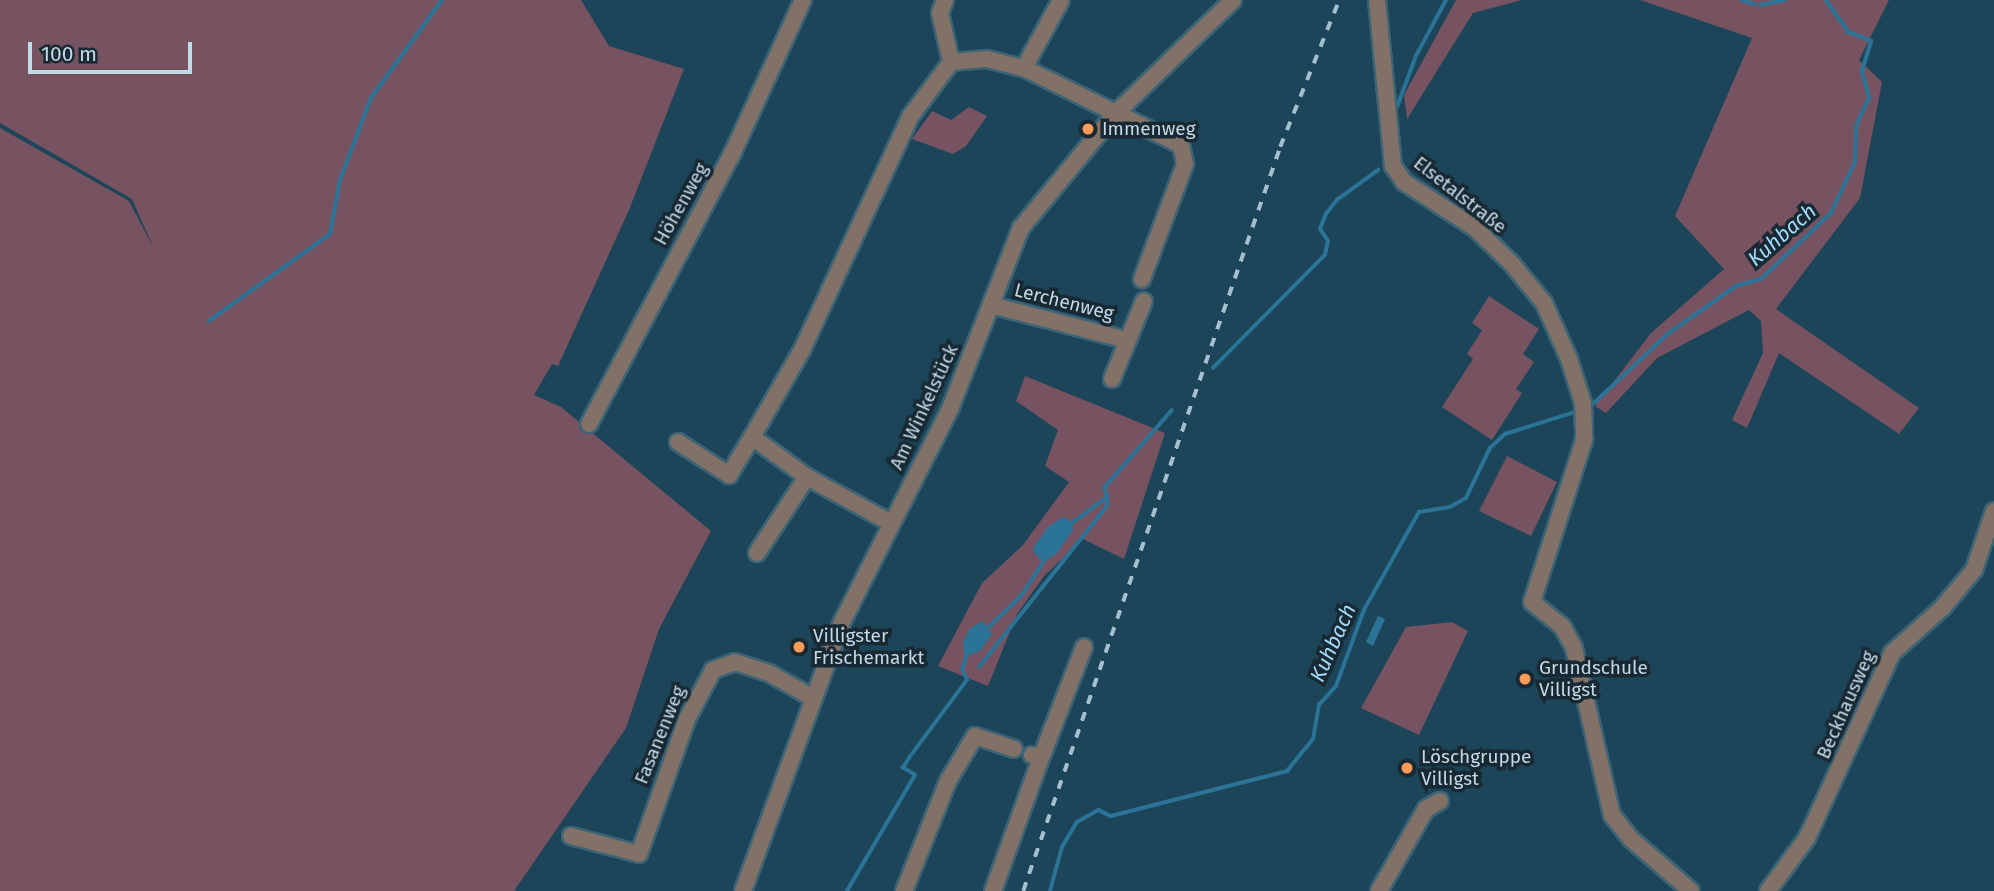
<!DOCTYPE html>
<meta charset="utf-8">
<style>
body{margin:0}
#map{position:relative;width:1994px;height:891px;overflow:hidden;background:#1c455a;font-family:"Fira Sans",sans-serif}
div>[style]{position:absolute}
.green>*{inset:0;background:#775261}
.water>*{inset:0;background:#2b7497}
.stream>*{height:3.5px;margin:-1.75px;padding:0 1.75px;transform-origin:1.75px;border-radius:1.75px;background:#2b7497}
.roads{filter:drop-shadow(2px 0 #3d6376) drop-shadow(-2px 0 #3d6376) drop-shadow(0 2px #3d6376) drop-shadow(0 -2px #3d6376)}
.minor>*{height:16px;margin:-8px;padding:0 8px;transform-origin:8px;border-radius:8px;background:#817166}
.rail>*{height:3.5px;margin-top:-1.75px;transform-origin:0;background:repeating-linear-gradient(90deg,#a6bfce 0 9px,transparent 0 18px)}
.dots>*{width:19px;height:19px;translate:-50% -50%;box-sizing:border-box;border:4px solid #182933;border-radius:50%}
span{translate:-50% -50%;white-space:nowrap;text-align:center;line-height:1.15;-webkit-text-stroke:7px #182933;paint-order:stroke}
.poi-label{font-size:19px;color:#c3d9e6}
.left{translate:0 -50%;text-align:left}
.street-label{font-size:19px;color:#c3d9e6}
.water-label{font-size:21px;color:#a2daf9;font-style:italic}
.scale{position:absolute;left:28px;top:42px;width:164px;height:32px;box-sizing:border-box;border:4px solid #c3d9e6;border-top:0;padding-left:9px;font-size:21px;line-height:24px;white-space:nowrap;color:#c3d9e6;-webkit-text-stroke:5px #182933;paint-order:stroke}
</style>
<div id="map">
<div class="green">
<div style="clip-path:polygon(0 0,581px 0,609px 46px,684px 69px,629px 210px,558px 366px,552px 364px,534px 395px,561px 407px,711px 531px,659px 629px,626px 728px,514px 891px,0 891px,0 128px,129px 201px,154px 249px,132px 199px,0 123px)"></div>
<div style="clip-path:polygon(1456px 0,1522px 0,1473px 13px,1407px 119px,1404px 95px)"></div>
<div style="clip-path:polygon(1640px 0,1889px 0,1859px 60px,1882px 82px,1860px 198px,1776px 309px,1919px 408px,1899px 434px,1779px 353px,1747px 428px,1732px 420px,1763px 353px,1761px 321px,1749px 310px,1657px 358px,1606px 413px,1595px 406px,1651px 333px,1724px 269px,1675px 216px,1752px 38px)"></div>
<div style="clip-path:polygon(969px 107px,987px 116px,966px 146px,953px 154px,912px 139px,932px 111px,951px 120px)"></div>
<div style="clip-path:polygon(1489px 296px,1539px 329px,1523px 354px,1534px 362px,1516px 389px,1522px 393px,1492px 440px,1442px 407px,1473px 359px,1467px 354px,1482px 330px,1472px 323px)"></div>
<div style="clip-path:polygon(1025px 376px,1165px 433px,1124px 559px,1083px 539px,1044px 576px,1017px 614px,988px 686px,938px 666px,982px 583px,1023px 545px,1069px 482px,1045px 466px,1058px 430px,1016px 401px)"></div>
<div style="clip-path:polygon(1507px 456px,1557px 482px,1531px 536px,1479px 511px)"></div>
<div style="clip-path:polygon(1452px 622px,1468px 631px,1419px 735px,1361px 708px,1406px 627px)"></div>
</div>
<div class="water">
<div style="clip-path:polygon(1063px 517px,1072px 522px,1073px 530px,1058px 552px,1043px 563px,1033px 551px,1035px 545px,1048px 527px)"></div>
<div style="clip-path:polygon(1378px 616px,1385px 619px,1373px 646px,1366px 642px)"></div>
<div style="clip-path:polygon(983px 621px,992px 634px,980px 651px,965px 657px,963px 642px,970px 628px)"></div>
</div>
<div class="stream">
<div style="left:1742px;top:0;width:13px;rotate:18deg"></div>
<div style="left:1760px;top:5px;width:25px;rotate:-11deg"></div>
<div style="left:1397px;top:107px;width:54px;rotate:-69.6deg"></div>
<div style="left:1416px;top:56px;width:64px;rotate:-61.8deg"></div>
<div style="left:209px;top:321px;width:149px;rotate:-35.7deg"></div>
<div style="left:330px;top:234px;width:55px;rotate:-79.5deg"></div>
<div style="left:340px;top:180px;width:88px;rotate:-69.3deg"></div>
<div style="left:371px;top:98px;width:121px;rotate:-54.1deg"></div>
<div style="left:1213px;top:368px;width:159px;rotate:-45.3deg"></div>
<div style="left:1325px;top:255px;width:14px;rotate:-78deg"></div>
<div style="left:1328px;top:241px;width:14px;rotate:-124deg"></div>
<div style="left:1320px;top:229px;width:16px;rotate:-68deg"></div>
<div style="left:1326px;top:214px;width:18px;rotate:-52deg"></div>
<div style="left:1337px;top:200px;width:51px;rotate:-36.2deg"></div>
<div style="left:1593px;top:404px;width:104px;rotate:-43.1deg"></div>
<div style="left:1669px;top:333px;width:82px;rotate:-35deg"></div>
<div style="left:1736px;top:286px;width:26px;rotate:-16deg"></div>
<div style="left:1761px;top:279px;width:96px;rotate:-43.3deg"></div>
<div style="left:1831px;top:213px;width:56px;rotate:-64.8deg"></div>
<div style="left:1855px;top:162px;width:36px;rotate:-88deg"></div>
<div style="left:1856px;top:126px;width:31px;rotate:-65deg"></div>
<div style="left:1869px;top:98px;width:28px;rotate:-105deg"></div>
<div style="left:1862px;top:71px;width:31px;rotate:-73deg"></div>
<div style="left:1871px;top:41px;width:25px;rotate:-159deg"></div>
<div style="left:1848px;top:32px;width:39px;rotate:-125deg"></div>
<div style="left:1071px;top:524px;width:45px;rotate:-36.9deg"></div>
<div style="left:1107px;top:497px;width:9px;rotate:-108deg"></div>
<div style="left:1104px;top:488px;width:103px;rotate:-48.9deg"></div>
<div style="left:989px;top:627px;width:45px;rotate:-44.1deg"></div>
<div style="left:1021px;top:596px;width:42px;rotate:-56.7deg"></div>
<div style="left:979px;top:667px;width:206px;rotate:-51.5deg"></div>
<div style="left:1107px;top:506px;width:9px;rotate:-90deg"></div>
<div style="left:847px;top:891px;width:134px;rotate:-59.6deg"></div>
<div style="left:915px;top:775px;width:14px;rotate:-150deg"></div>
<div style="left:903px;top:768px;width:12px;rotate:-59deg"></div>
<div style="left:909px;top:758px;width:97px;rotate:-53.4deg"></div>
<div style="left:967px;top:680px;width:12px;rotate:-114deg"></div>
<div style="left:962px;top:669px;width:15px;rotate:-70deg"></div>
<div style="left:1050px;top:891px;width:46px;rotate:-74.7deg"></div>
<div style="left:1062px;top:847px;width:29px;rotate:-59deg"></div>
<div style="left:1077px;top:822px;width:25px;rotate:-29deg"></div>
<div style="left:1099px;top:810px;width:13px;rotate:27deg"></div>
<div style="left:1111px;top:816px;width:182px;rotate:-14.3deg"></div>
<div style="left:1287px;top:771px;width:41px;rotate:-50.9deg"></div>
<div style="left:1313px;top:739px;width:35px;rotate:-80deg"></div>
<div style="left:1319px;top:705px;width:25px;rotate:-48deg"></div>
<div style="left:1336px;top:686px;width:81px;rotate:-69.8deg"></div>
<div style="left:1364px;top:610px;width:112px;rotate:-60.7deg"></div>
<div style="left:1419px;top:512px;width:31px;rotate:-9deg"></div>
<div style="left:1450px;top:507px;width:18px;rotate:-29deg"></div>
<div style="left:1466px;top:498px;width:55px;rotate:-64.4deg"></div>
<div style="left:1490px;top:448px;width:21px;rotate:-43deg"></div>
<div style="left:1505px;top:434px;width:70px;rotate:-17.4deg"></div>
</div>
<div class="roads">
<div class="minor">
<div style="left:945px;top:0;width:14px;rotate:111deg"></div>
<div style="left:940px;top:13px;width:50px;rotate:77.3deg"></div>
<div style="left:1377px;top:0;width:167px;rotate:84.5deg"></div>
<div style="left:1393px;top:166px;width:19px;rotate:55deg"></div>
<div style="left:1404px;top:182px;width:85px;rotate:32.9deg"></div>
<div style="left:1475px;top:228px;width:52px;rotate:44.2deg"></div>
<div style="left:1512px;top:264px;width:50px;rotate:50.6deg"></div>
<div style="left:1544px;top:303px;width:61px;rotate:65.9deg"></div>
<div style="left:1569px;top:359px;width:46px;rotate:72.3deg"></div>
<div style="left:1583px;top:403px;width:37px;rotate:88deg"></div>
<div style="left:1584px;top:440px;width:170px;rotate:107.8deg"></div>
<div style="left:1532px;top:602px;width:38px;rotate:39deg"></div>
<div style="left:1562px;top:626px;width:25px;rotate:61deg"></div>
<div style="left:1574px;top:648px;width:171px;rotate:77.2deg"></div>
<div style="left:1612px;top:815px;width:31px;rotate:52deg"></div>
<div style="left:1631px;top:839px;width:79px;rotate:40.9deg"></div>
<div style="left:1024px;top:68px;width:77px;rotate:-61.4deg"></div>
<div style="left:991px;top:305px;width:139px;rotate:14.5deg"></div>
<div style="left:1112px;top:379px;width:84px;rotate:-67.7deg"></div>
<div style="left:589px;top:424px;width:308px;rotate:-62.1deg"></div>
<div style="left:733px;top:152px;width:167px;rotate:-65.3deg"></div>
<div style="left:678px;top:442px;width:61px;rotate:32.9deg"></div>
<div style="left:729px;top:475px;width:44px;rotate:-58.8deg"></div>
<div style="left:891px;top:523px;width:96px;rotate:-151.3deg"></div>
<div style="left:807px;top:477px;width:68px;rotate:-144deg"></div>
<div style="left:752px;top:437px;width:100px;rotate:-60.1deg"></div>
<div style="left:802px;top:350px;width:257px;rotate:-65.1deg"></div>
<div style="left:910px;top:117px;width:69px;rotate:-53.3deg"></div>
<div style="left:951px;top:62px;width:36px;rotate:-5deg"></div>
<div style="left:987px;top:59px;width:38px;rotate:14deg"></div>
<div style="left:1024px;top:68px;width:175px;rotate:26.1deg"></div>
<div style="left:1181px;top:145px;width:19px;rotate:78deg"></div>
<div style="left:1185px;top:164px;width:123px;rotate:110.5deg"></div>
<div style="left:757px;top:553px;width:91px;rotate:-56.7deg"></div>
<div style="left:1032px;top:755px;width:9px;rotate:18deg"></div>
<div style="left:1041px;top:758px;width:119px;rotate:-68.8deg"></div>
<div style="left:571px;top:836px;width:70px;rotate:14.8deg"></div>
<div style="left:639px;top:854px;width:143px;rotate:-70.4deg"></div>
<div style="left:687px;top:719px;width:55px;rotate:-62deg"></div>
<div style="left:713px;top:670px;width:23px;rotate:-20deg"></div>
<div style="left:735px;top:662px;width:36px;rotate:18deg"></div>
<div style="left:769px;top:673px;width:48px;rotate:29.7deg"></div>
<div style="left:743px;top:891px;width:284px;rotate:-69.8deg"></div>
<div style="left:841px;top:624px;width:241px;rotate:-63.1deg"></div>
<div style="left:950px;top:409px;width:194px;rotate:-68.6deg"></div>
<div style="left:1021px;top:228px;width:146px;rotate:-50.5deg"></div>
<div style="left:1114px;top:115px;width:165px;rotate:-44deg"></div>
<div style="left:904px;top:891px;width:118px;rotate:-68.2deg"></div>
<div style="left:948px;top:781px;width:52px;rotate:-59deg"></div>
<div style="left:975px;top:736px;width:41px;rotate:18.4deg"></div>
<div style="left:993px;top:891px;width:141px;rotate:-70.2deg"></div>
<div style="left:1379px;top:891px;width:95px;rotate:-60.2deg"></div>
<div style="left:1426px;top:809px;width:16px;rotate:-30deg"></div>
<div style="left:1768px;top:891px;width:66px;rotate:-53.7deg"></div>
<div style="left:1807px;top:838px;width:204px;rotate:-65.3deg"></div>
<div style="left:1892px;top:653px;width:69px;rotate:-42deg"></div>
<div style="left:1943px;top:607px;width:48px;rotate:-50deg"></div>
<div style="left:1974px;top:570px;width:62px;rotate:-71.3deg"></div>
</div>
</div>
<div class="rail">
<div style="left:1023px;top:891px;width:787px;rotate:-70.94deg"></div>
<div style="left:1280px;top:147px;width:158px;rotate:-68.1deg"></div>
</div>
<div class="dots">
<div style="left:1088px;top:129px;background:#fe9c57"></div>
<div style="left:799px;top:647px;background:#fe9c57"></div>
<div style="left:1525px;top:679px;background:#fe9c57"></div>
<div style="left:1407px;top:768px;background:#fe9c57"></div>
</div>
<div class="poi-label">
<span class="left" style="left:1102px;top:129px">Immenweg</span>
<span class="left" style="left:813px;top:647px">Villigster<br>Frischemarkt</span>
<span class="left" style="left:1539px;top:679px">Grundschule<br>Villigst</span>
<span class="left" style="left:1421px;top:768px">Löschgruppe<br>Villigst</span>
</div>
<div class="street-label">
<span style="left:1460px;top:195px;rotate:38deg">Elsetalstraße</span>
<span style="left:681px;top:204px;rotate:-61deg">Höhenweg</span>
<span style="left:1064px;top:302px;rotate:14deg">Lerchenweg</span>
<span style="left:924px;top:407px;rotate:-65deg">Am Winkelstück</span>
<span style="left:1846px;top:705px;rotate:-66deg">Beckhausweg</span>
<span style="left:660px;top:735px;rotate:-68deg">Fasanenweg</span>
</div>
<div class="water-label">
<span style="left:1782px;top:235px;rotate:-41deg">Kuhbach</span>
<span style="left:1333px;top:643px;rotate:-66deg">Kuhbach</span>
</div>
<div class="scale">100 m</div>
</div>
